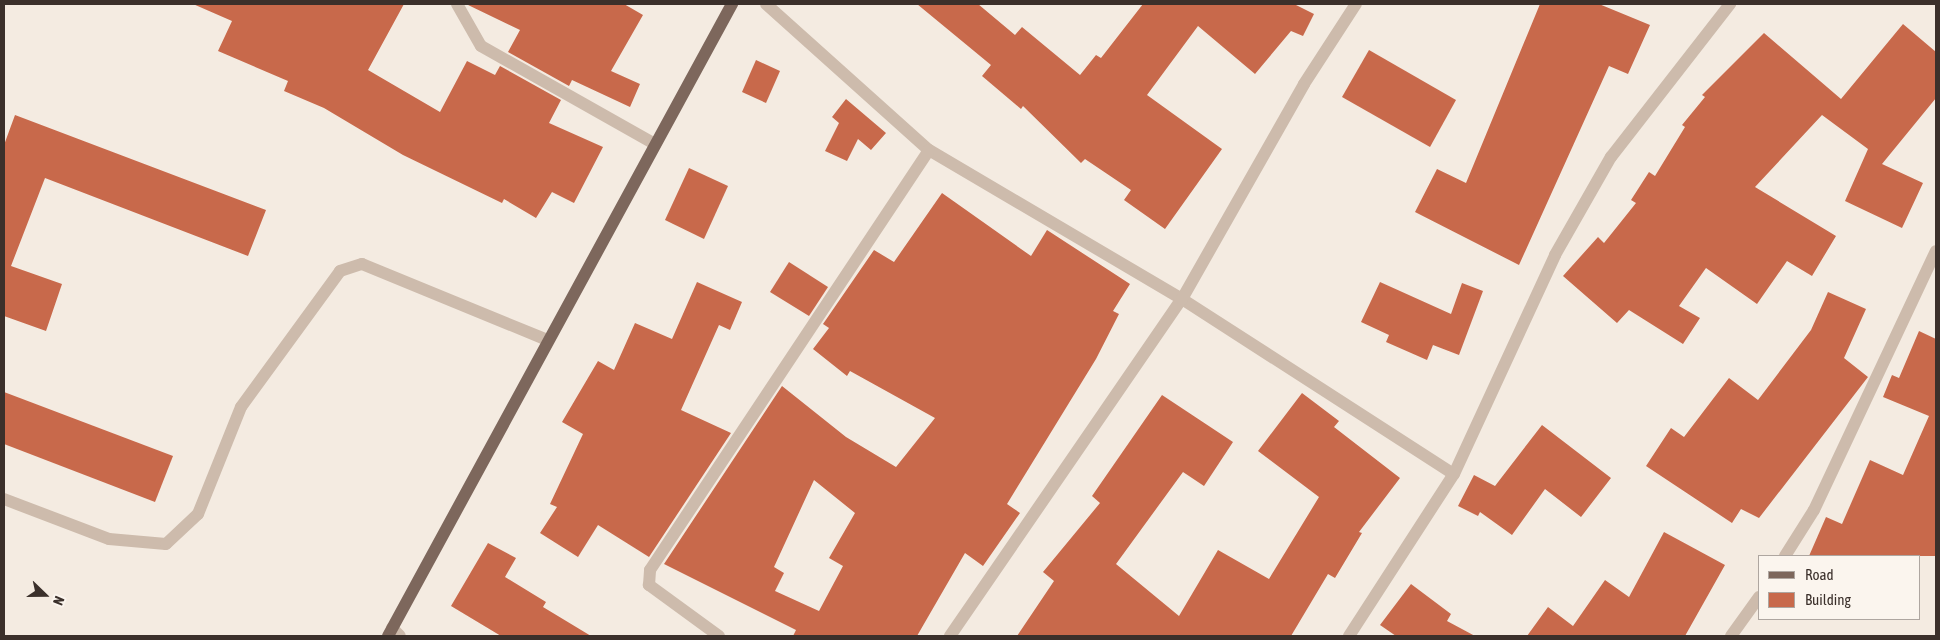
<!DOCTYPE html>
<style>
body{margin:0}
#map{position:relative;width:1940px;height:640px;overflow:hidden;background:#f4ebe1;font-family:"Asap Condensed",sans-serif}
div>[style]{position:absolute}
.building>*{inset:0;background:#c8694b}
.minor>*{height:12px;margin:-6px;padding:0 6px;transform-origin:6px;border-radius:6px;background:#cdbbac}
.major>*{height:12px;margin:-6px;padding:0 6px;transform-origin:6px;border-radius:6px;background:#7d675c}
span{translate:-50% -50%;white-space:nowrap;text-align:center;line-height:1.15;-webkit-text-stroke:5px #fbf5ee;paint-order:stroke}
.frame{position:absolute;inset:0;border:5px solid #3b302b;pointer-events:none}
.legend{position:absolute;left:1758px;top:555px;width:162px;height:65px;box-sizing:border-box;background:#fbf5ee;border:1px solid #aea6a0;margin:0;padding:6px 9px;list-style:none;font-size:15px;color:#3b302b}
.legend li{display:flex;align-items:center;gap:10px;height:25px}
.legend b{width:25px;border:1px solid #aea6a0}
.north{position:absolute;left:20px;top:570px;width:50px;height:50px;-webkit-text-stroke:4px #fbf5ee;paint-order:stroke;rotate:112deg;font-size:14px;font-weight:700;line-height:20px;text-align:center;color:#3b302b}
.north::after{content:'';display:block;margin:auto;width:18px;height:22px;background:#3b302b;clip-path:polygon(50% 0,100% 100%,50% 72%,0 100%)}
</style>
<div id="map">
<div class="building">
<div style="clip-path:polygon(193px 4px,404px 4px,368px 70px,440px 112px,467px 61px,495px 75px,500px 66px,561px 100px,549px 123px,603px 147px,574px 203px,552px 192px,536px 218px,504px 199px,502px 203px,403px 155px,324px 108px,284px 91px,288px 81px,218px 51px,232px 21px)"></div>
<div style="clip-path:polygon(466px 4px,624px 4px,643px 15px,611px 71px,640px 84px,630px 107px,572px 80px,569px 86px,508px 52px,520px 30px)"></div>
<div style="clip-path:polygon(917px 4px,978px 4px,1015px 35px,1022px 27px,1080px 75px,1096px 55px,1101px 58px,1143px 4px,1294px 4px,1314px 14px,1303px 36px,1291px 31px,1255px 74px,1198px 26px,1147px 95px,1222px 149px,1165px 229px,1124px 200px,1131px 190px,1085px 159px,1081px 163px,1023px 106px,1021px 109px,982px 76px,991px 65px)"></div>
<div style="clip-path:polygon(1540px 4px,1599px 4px,1650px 25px,1628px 74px,1609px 66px,1519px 265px,1415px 212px,1437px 169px,1466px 183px)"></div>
<div style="clip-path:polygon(1903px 24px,1936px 52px,1936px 98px,1882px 164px,1923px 183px,1902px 228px,1845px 201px,1868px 149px,1822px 115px,1755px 187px,1836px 236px,1812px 276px,1787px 261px,1757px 304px,1706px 268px,1679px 306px,1700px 318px,1683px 344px,1629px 310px,1617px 323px,1563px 276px,1598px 237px,1604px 243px,1636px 203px,1631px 200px,1649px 172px,1655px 176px,1685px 127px,1682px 125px,1705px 97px,1702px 95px,1764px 33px,1841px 99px)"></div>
<div style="clip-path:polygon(1369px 50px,1456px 100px,1430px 147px,1342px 97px)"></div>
<div style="clip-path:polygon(756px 60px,780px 71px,766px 103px,742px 92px)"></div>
<div style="clip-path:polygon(846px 99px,886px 133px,871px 150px,858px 139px,847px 161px,825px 151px,839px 123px,832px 117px)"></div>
<div style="clip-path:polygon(15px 115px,266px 210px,248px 256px,45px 178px,11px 266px,62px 284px,46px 331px,4px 316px,4px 145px)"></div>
<div style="clip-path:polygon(689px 168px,728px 186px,704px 239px,665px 220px)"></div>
<div style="clip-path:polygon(evenodd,942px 193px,1031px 256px,1047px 230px,1130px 284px,1113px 311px,1119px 314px,1096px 359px,1007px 504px,1020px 513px,983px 566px,965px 553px,917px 636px,793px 636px,796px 630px,664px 564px,782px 386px,846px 437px,896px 467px,935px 418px,850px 371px,847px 376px,813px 349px,829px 328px,823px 324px,874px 250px,894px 262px,942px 193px,814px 480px,855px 513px,829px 558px,843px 566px,819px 611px,775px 591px,784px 573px,774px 567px,814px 480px)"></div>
<div style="clip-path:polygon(789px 262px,828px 287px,809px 316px,770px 292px)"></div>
<div style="clip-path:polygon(697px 282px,742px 302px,730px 330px,719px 325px,681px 410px,731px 433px,649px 557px,598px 525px,578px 557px,540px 533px,557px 507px,550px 504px,583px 434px,562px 422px,598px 361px,614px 370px,635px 323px,672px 339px)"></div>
<div style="clip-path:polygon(1380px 282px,1451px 314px,1462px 283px,1483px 291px,1459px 355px,1433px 345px,1427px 360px,1386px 342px,1389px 335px,1361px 322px)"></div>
<div style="clip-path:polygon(1828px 292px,1866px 309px,1844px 358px,1868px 377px,1759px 518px,1741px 509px,1732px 523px,1646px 466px,1671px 428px,1684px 437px,1729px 378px,1758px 400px,1811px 330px)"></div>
<div style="clip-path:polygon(1919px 331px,1936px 339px,1936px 556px,1809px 556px,1826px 517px,1842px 524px,1870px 460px,1903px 475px,1929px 416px,1883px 397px,1892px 375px,1899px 378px)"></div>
<div style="clip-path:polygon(4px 392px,173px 456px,155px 502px,4px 444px)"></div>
<div style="clip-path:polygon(1302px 393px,1339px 421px,1334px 427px,1400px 478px,1359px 532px,1362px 533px,1335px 578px,1328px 574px,1291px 636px,1017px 636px,1054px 581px,1043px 572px,1100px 503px,1092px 496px,1162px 395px,1233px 442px,1204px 486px,1183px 472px,1116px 564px,1179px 616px,1218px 550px,1269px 579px,1319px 497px,1258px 451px)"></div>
<div style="clip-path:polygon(1542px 425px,1611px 478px,1581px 517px,1545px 489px,1512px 535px,1480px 512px,1478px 516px,1458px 506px,1474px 475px,1495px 486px)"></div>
<div style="clip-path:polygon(1664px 532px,1725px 565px,1685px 636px,1527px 636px,1548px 607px,1573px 626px,1605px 580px,1629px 597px)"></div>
<div style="clip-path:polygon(488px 543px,516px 558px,505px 577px,546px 602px,543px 607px,591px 636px,501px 636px,451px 606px)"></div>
<div style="clip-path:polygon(1411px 584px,1451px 614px,1447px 621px,1475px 636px,1396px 636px,1380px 625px)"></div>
</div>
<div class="minor">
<div style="left:457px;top:4px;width:48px;rotate:60.3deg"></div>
<div style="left:481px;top:46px;width:200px;rotate:29.4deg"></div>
<div style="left:766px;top:4px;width:219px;rotate:41.9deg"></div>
<div style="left:929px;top:150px;width:294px;rotate:30.5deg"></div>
<div style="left:1182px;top:299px;width:323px;rotate:32.8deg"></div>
<div style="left:4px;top:499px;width:112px;rotate:20.9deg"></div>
<div style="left:109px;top:539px;width:57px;rotate:5deg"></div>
<div style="left:166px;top:544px;width:44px;rotate:-43.2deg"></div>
<div style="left:198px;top:514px;width:115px;rotate:-68.1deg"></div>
<div style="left:241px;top:407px;width:168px;rotate:-53.9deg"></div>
<div style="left:340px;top:271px;width:23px;rotate:-18deg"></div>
<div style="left:362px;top:264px;width:200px;rotate:22.3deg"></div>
<div style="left:1785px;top:556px;width:54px;rotate:-57.8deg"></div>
<div style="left:1814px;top:510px;width:286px;rotate:-64.8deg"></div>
<div style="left:392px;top:628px;width:11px;rotate:45deg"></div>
<div style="left:719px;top:636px;width:87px;rotate:-143.9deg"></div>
<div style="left:649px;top:585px;width:15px;rotate:-86deg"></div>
<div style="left:650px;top:570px;width:504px;rotate:-56.4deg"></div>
<div style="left:950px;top:636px;width:409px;rotate:-55.5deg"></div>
<div style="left:1182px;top:299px;width:247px;rotate:-60.4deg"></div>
<div style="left:1304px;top:84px;width:95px;rotate:-57deg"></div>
<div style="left:1349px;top:636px;width:193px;rotate:-57.1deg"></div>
<div style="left:1454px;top:474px;width:241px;rotate:-65.2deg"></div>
<div style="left:1555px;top:255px;width:113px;rotate:-60.3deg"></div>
<div style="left:1611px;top:157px;width:194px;rotate:-52.1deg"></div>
<div style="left:1731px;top:636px;width:48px;rotate:-54.3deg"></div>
</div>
<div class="major">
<div style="left:388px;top:636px;width:720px;rotate:-61.44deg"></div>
</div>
<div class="frame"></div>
<ul class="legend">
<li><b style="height:6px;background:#7d675c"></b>Road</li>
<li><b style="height:14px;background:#c8694b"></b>Building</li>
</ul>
<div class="north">N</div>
</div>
